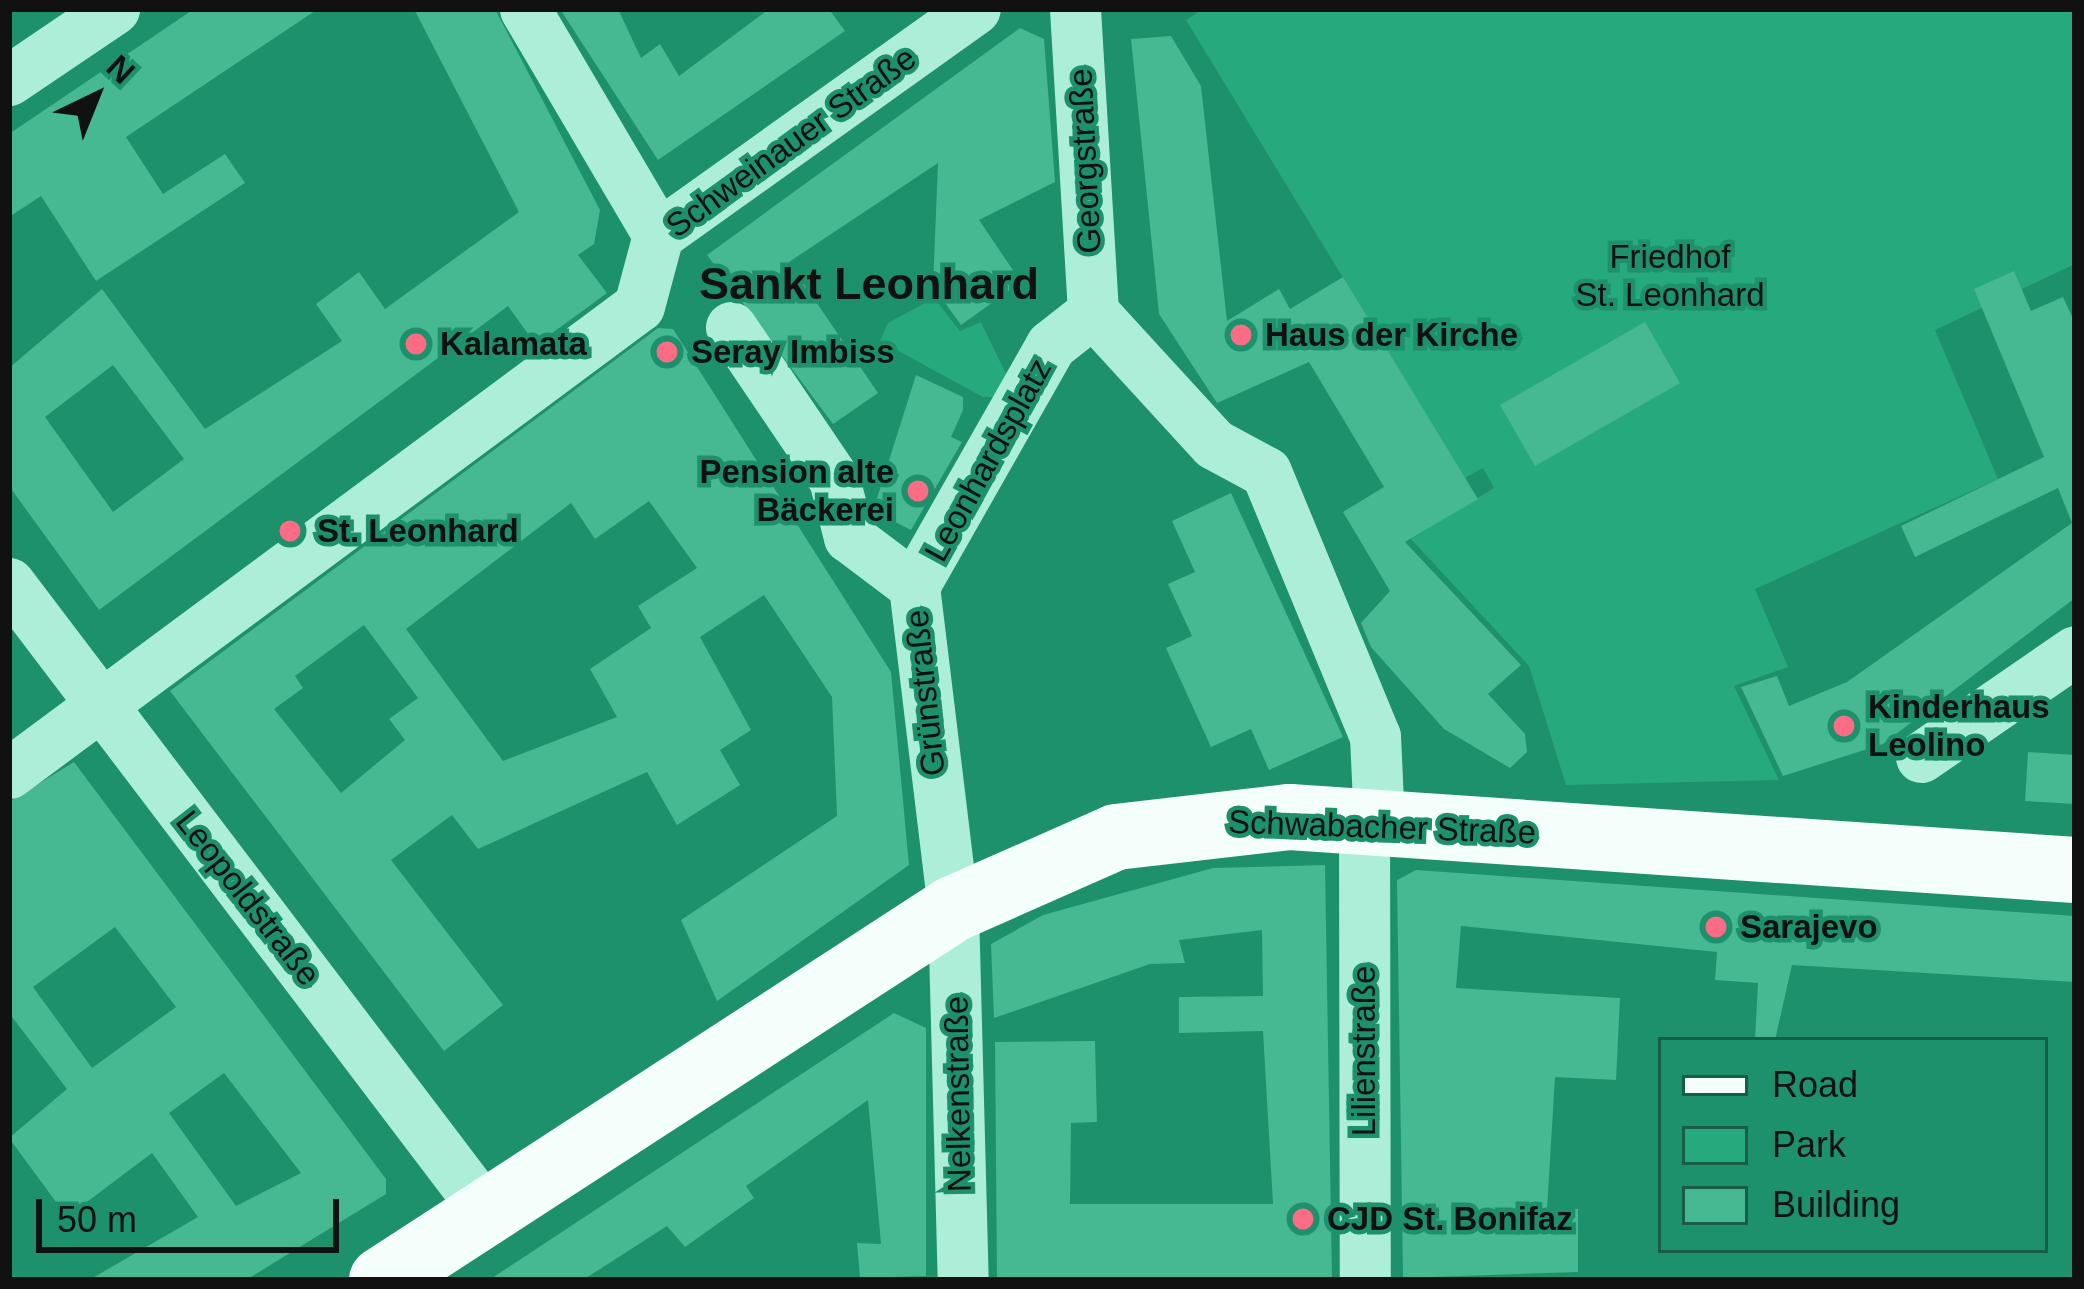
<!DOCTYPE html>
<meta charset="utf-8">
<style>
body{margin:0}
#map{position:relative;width:2084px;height:1289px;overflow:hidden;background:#1d906c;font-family:Arial,sans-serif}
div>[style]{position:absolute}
.green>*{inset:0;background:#27a97e}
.building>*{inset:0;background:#46b892}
.minor>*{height:51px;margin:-25.5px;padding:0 25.5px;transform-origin:25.5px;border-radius:25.5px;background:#adeed8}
.major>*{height:66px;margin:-33px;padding:0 33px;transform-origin:33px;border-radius:33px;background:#f4fffc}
.dots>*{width:33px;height:33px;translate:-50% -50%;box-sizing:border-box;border:6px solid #1d906c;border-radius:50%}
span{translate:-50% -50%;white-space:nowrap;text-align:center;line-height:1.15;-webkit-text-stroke:9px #1d906c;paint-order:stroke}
.street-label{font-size:33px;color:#111}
.park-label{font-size:33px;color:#111}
.poi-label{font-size:33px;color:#111;font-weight:700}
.left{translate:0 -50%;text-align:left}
.right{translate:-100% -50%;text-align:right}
.district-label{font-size:45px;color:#111;font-weight:700}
.frame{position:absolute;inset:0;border:12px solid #111;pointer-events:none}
.legend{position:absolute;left:1658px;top:1037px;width:390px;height:216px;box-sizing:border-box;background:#1d906c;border:3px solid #185d48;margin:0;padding:15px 21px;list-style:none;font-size:36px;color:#111}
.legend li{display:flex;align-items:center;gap:24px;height:60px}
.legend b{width:60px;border:3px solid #185d48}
.north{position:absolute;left:36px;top:36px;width:120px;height:120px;-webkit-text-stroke:9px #1d906c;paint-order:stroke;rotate:43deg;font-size:33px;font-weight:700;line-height:48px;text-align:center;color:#111}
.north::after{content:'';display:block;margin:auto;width:42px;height:54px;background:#111;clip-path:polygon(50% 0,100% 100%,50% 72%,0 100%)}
.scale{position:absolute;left:36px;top:1199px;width:303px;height:54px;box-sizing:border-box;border:6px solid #111;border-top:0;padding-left:15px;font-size:36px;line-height:42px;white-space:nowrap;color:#111;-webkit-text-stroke:9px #1d906c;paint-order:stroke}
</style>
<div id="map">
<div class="green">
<div style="clip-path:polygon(1203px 9px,2073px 9px,2075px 264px,1935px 330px,1998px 479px,1755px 589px,1788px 667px,1734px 686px,1779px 780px,1566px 785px,1529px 666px,1411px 539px,1494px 488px,1483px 468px,1465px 478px,1186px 20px)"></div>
<div style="clip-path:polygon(934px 298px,960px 331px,981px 322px,1017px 397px,983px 397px,880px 341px,888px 323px)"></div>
</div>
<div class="building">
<div style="clip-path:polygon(194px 9px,318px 9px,126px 137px,163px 194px,225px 154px,245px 183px,96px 281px,41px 196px,9px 217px,9px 134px)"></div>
<div style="clip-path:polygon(evenodd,414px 9px,495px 9px,600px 210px,594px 244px,578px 255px,607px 293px,536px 345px,508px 306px,99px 610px,9px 486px,9px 368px,102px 289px,205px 429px,342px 341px,316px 304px,359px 272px,385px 309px,519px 212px,414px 9px,113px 365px,184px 459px,113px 512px,45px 417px,113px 365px)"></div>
<div style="clip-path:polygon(560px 9px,618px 9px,641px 58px,660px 44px,679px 76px,769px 9px,829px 9px,845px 31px,658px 160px)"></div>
<div style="clip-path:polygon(1020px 28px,1044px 39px,1055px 182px,979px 220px,1021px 282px,961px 325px,933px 286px,938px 163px,789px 262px,878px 393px,833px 424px,707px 255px)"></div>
<div style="clip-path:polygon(1171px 36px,1201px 86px,1227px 321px,1279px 289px,1290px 309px,1343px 277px,1478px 499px,1405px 542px,1521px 665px,1488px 694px,1525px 734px,1527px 752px,1510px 768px,1444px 729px,1371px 647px,1361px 623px,1390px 591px,1343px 512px,1384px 487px,1309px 362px,1217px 403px,1159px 314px,1131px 39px)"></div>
<div style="clip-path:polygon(2014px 271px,2031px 311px,2063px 297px,2075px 323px,2075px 598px,1883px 744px,1783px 776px,1741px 687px,1777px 676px,1789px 706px,1847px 682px,2072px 523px,2058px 488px,1915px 557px,1901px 526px,2044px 457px,1974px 289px)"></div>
<div style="clip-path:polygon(1645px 322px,1680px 383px,1535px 466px,1500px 405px)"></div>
<div style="clip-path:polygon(evenodd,658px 328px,673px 329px,891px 672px,909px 865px,717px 1001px,681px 920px,837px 816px,832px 697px,764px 595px,700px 637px,751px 730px,720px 750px,740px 785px,677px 825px,647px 772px,478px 849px,452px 815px,391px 860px,503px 1005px,444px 1051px,170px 691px,658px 328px,649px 501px,697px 568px,638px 606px,651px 628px,590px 669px,617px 717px,503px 761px,406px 629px,571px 503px,595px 539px,649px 501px,658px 328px,364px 625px,418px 698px,389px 719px,405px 740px,341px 793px,274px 709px,303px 688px,295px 676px,364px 625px)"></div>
<div style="clip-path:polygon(916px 375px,963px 397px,963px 410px,951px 437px,962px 442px,911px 530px,873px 511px)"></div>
<div style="clip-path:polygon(1231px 493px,1343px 737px,1269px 770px,1251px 729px,1211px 747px,1166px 648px,1192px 636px,1168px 584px,1195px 572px,1172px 521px)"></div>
<div style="clip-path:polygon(2028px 752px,2075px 755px,2075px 804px,2025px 801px)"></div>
<div style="clip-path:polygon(evenodd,74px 762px,386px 1179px,386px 1194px,246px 1280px,89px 1280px,198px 1217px,152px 1153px,67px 1217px,9px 1138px,67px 1089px,9px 1013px,9px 802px,74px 762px,115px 927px,176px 1007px,92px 1068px,33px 987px,115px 927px,74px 762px,224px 1073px,301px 1173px,236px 1206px,169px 1113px,224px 1073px)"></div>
<div style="clip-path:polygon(1325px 865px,1332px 1280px,997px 1280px,995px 1042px,1095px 1041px,1097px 1122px,1071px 1123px,1070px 1204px,1273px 1204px,1263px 1031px,1179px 1033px,1179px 997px,1263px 996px,1262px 930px,1179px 940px,1185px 963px,1150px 964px,994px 1018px,991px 944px,1043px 915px,1213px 868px)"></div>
<div style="clip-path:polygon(1416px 870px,2075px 916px,2075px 982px,1792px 965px,1775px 1040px,1755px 1040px,1758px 983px,1715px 980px,1717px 952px,1461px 926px,1456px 988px,1620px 998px,1616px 1080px,1555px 1077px,1547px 1210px,1578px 1209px,1578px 1272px,1403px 1278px,1397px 880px)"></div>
<div style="clip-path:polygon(894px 1013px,926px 1028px,926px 1276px,860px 1278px,857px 1243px,881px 1244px,868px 1100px,746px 1186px,754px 1198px,685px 1247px,667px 1226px,583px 1280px,489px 1280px)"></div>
</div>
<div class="minor">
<div style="left:525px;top:9px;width:262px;rotate:59.5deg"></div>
<div style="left:1075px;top:9px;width:304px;rotate:86.6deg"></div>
<div style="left:9px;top:80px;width:127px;rotate:-34.1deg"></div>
<div style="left:1093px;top:312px;width:179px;rotate:47.5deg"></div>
<div style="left:1214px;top:444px;width:59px;rotate:28.3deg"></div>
<div style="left:1266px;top:472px;width:286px;rotate:67.6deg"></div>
<div style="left:1375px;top:736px;width:87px;rotate:87.4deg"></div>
<div style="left:731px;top:327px;width:184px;rotate:55.9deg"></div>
<div style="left:834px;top:479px;width:60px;rotate:75.5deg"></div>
<div style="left:849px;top:537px;width:81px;rotate:37deg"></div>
<div style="left:914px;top:586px;width:325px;rotate:83.1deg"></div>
<div style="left:953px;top:909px;width:371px;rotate:88.5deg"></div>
<div style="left:9px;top:583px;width:791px;rotate:52.81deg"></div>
<div style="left:914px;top:586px;width:277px;rotate:-60.4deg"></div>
<div style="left:1051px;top:345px;width:53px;rotate:-38.2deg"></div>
<div style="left:1921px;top:757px;width:187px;rotate:-34.5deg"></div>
<div style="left:9px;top:773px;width:784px;rotate:-36.55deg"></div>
<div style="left:639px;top:306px;width:73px;rotate:-75deg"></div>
<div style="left:658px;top:235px;width:389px;rotate:-35.5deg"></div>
<div style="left:1364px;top:821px;width:459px;rotate:89.9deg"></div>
</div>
<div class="major">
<div style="left:382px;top:1280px;width:681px;rotate:-33.01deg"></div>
<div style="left:953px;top:909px;width:178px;rotate:-23.8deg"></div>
<div style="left:1116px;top:837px;width:175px;rotate:-6.6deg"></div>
<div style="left:1290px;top:817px;width:787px;rotate:3.86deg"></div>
</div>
<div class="dots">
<div style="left:1241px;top:335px;background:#fd6c85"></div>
<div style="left:416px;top:344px;background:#fd6c85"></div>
<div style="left:667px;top:352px;background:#fd6c85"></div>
<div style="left:918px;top:491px;background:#fd6c85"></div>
<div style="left:290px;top:531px;background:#fd6c85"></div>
<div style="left:1844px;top:726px;background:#fd6c85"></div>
<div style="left:1716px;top:927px;background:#fd6c85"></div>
<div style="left:1303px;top:1219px;background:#fd6c85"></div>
</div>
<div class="street-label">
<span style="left:791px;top:142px;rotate:-36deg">Schweinauer Straße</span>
<span style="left:1085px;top:161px;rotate:-93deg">Georgstraße</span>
<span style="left:988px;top:460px;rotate:-61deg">Leonhardsplatz</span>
<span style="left:925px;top:693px;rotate:-96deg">Grünstraße</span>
<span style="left:1382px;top:827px;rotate:2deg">Schwabacher Straße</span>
<span style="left:248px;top:898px;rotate:52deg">Leopoldstraße</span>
<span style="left:1364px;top:1051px;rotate:-90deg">Lilienstraße</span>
<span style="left:958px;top:1094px;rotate:-91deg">Nelkenstraße</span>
</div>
<div class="park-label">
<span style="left:1670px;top:276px">Friedhof<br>St. Leonhard</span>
</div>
<div class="poi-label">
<span class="left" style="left:1265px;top:335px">Haus der Kirche</span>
<span class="left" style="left:440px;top:344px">Kalamata</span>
<span class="left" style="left:691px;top:352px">Seray Imbiss</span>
<span class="right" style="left:894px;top:491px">Pension alte<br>Bäckerei</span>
<span class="left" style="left:317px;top:531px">St. Leonhard</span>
<span class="left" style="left:1868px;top:726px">Kinderhaus<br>Leolino</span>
<span class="left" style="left:1740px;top:927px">Sarajevo</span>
<span class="left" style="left:1327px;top:1219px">CJD St. Bonifaz</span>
</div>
<div class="district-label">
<span style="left:869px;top:284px">Sankt Leonhard</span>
</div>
<div class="frame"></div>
<ul class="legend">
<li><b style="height:15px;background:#f4fffc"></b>Road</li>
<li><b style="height:33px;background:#27a97e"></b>Park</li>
<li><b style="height:33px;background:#46b892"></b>Building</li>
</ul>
<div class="north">N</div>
<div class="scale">50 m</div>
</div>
